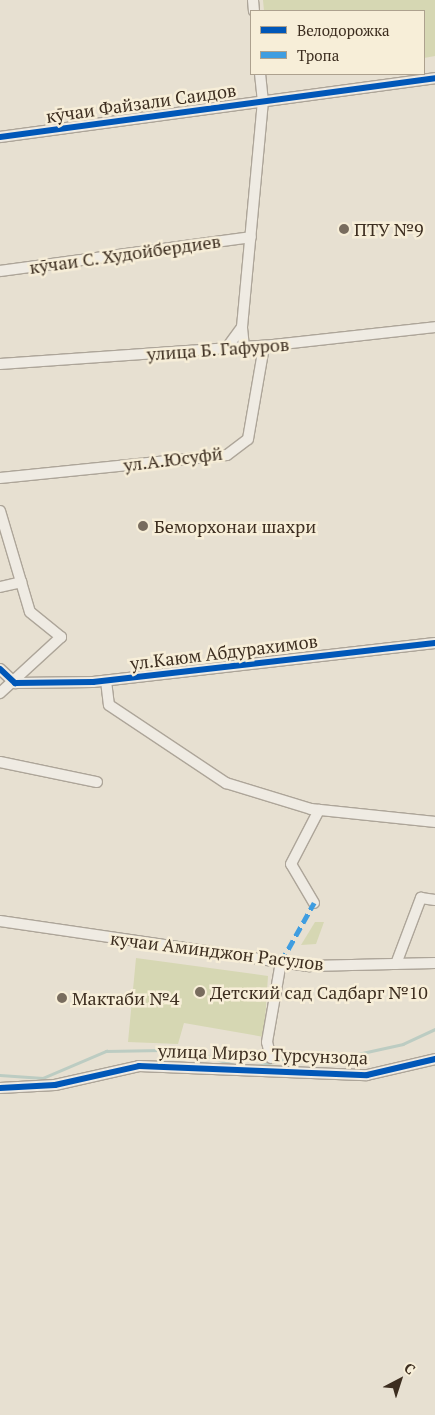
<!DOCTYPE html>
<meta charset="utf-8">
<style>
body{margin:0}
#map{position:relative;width:435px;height:1415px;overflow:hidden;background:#e7e0d1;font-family:"PT Serif",serif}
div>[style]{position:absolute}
.green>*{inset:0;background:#d6d7b3}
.stream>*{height:2.5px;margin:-1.25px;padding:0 1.25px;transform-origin:1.25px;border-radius:1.25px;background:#bcccc2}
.roads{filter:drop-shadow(1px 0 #ada599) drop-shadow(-1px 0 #ada599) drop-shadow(0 1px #ada599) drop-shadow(0 -1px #ada599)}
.street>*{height:10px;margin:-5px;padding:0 5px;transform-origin:5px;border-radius:5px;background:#efebe3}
.quiet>*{height:5px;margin-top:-2.5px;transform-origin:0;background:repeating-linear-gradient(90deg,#3f9de0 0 10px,transparent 0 15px)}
.cycleway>*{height:6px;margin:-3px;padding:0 3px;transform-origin:3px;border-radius:3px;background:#0057b8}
.dots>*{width:14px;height:14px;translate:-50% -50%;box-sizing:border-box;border:2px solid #f7eed8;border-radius:50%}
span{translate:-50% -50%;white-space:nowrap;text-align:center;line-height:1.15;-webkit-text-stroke:5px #f7eed8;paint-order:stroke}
.street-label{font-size:18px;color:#3d2e20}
.poi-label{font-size:18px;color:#3d2e20}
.left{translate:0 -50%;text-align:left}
.legend{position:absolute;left:250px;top:10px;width:175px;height:65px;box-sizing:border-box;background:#f7eed8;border:1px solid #ada18e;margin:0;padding:6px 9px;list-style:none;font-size:15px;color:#3d2e20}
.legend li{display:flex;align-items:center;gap:10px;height:25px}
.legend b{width:25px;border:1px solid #ada18e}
.north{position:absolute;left:375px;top:1355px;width:50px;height:50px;-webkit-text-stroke:4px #f7eed8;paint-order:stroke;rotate:40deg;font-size:14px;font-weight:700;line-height:20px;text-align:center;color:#3d2e20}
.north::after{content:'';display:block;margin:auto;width:18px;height:22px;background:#3d2e20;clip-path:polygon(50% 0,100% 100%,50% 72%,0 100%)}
</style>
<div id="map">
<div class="green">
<div style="clip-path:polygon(263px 0,435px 0,435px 56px,424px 58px,424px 11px,264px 11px)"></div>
<div style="clip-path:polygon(315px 922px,324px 922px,316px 944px,301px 945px)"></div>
<div style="clip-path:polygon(136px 958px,268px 976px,264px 1037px,184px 1023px,178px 1044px,128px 1042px)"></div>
</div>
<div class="stream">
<div style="left:257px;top:1066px;width:43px;rotate:-13.4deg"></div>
<div style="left:299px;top:1056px;width:54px;rotate:-1.1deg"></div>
<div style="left:353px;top:1055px;width:51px;rotate:-12.4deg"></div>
<div style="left:403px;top:1044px;width:35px;rotate:-25deg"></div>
<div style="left:0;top:1075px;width:43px;rotate:4deg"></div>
<div style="left:43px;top:1078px;width:69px;rotate:-23.2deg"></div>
<div style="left:106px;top:1051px;width:56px;rotate:-1deg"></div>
<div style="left:162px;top:1050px;width:42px;rotate:6.8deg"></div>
<div style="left:204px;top:1055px;width:33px;rotate:18deg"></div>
</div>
<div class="roads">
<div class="street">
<div style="left:253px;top:0;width:11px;rotate:85deg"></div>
<div style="left:0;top:137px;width:439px;rotate:-7.7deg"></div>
<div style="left:0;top:271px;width:253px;rotate:-7.7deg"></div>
<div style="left:244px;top:347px;width:20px;rotate:-96deg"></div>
<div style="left:242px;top:327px;width:226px;rotate:-84.7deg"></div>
<div style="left:263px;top:102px;width:28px;rotate:-96deg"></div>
<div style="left:226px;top:349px;width:27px;rotate:-54deg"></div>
<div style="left:0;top:364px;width:274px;rotate:-4deg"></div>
<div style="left:273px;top:345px;width:163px;rotate:-6.3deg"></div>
<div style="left:0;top:478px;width:228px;rotate:-5.8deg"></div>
<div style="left:227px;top:455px;width:26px;rotate:-37deg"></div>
<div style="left:248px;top:439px;width:94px;rotate:-80.2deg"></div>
<div style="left:0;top:511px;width:105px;rotate:73.5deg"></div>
<div style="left:30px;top:612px;width:40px;rotate:39deg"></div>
<div style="left:61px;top:637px;width:83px;rotate:137.4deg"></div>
<div style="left:0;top:587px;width:22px;rotate:-13deg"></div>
<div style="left:0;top:669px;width:21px;rotate:43deg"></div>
<div style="left:15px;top:683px;width:78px;rotate:-0.7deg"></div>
<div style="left:93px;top:682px;width:344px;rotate:-6.5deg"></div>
<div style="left:106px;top:681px;width:24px;rotate:83deg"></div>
<div style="left:109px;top:705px;width:141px;rotate:33.7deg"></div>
<div style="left:226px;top:783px;width:89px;rotate:17deg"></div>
<div style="left:311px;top:809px;width:125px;rotate:6deg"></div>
<div style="left:0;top:762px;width:99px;rotate:11.7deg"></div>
<div style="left:314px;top:903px;width:45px;rotate:-120.5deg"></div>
<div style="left:291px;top:864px;width:61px;rotate:-62.6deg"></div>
<div style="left:0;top:921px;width:313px;rotate:8.3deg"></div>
<div style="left:310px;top:966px;width:125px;rotate:-1.4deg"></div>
<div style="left:396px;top:964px;width:71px;rotate:-69.3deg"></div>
<div style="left:421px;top:898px;width:14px;rotate:8deg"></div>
<div style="left:271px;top:1058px;width:16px;rotate:-104deg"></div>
<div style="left:267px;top:1042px;width:81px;rotate:-80.1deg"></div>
<div style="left:0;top:1088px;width:55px;rotate:-3.1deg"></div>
<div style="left:55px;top:1085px;width:86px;rotate:-12.7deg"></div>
<div style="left:139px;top:1066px;width:228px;rotate:2.3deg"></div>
<div style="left:367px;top:1075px;width:70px;rotate:-13.2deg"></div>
</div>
</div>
<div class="quiet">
<div style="left:281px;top:962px;width:68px;rotate:-60.8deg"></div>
</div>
<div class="cycleway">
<div style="left:0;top:137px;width:439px;rotate:-7.7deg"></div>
<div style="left:0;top:669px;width:21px;rotate:43deg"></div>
<div style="left:15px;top:683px;width:78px;rotate:-0.7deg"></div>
<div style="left:93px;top:682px;width:344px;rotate:-6.5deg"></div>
<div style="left:0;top:1088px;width:55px;rotate:-3.1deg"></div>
<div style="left:55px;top:1085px;width:86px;rotate:-12.7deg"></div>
<div style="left:139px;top:1066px;width:228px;rotate:2.3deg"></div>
<div style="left:367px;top:1075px;width:70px;rotate:-13.2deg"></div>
</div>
<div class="dots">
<div style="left:344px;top:229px;background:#786c5e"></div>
<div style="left:143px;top:526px;background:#786c5e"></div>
<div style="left:200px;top:992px;background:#786c5e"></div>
<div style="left:62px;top:998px;background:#786c5e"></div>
</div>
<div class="street-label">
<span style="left:141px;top:103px;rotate:-8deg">кӯчаи Файзали Саидов</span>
<span style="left:125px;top:254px;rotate:-8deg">кӯчаи С. Худойбердиев</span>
<span style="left:218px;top:349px;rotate:-4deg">улица Б. Гафуров</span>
<span style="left:173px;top:459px;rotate:-7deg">ул.А.Юсуфй</span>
<span style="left:224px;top:652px;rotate:-7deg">ул.Каюм Абдурахимов</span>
<span style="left:217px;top:951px;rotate:7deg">кучаи Аминджон Расулов</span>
<span style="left:263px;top:1054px;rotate:2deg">улица Мирзо Турсунзода</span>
</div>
<div class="poi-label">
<span class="left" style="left:354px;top:229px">ПТУ №9</span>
<span class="left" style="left:154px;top:526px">Беморхонаи шахри</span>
<span class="left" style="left:210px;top:992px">Детский сад Садбарг №10</span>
<span class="left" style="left:72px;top:998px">Мактаби №4</span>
</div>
<ul class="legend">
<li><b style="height:6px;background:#0057b8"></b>Велодорожка</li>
<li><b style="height:6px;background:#3f9de0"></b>Тропа</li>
</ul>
<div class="north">С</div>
</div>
